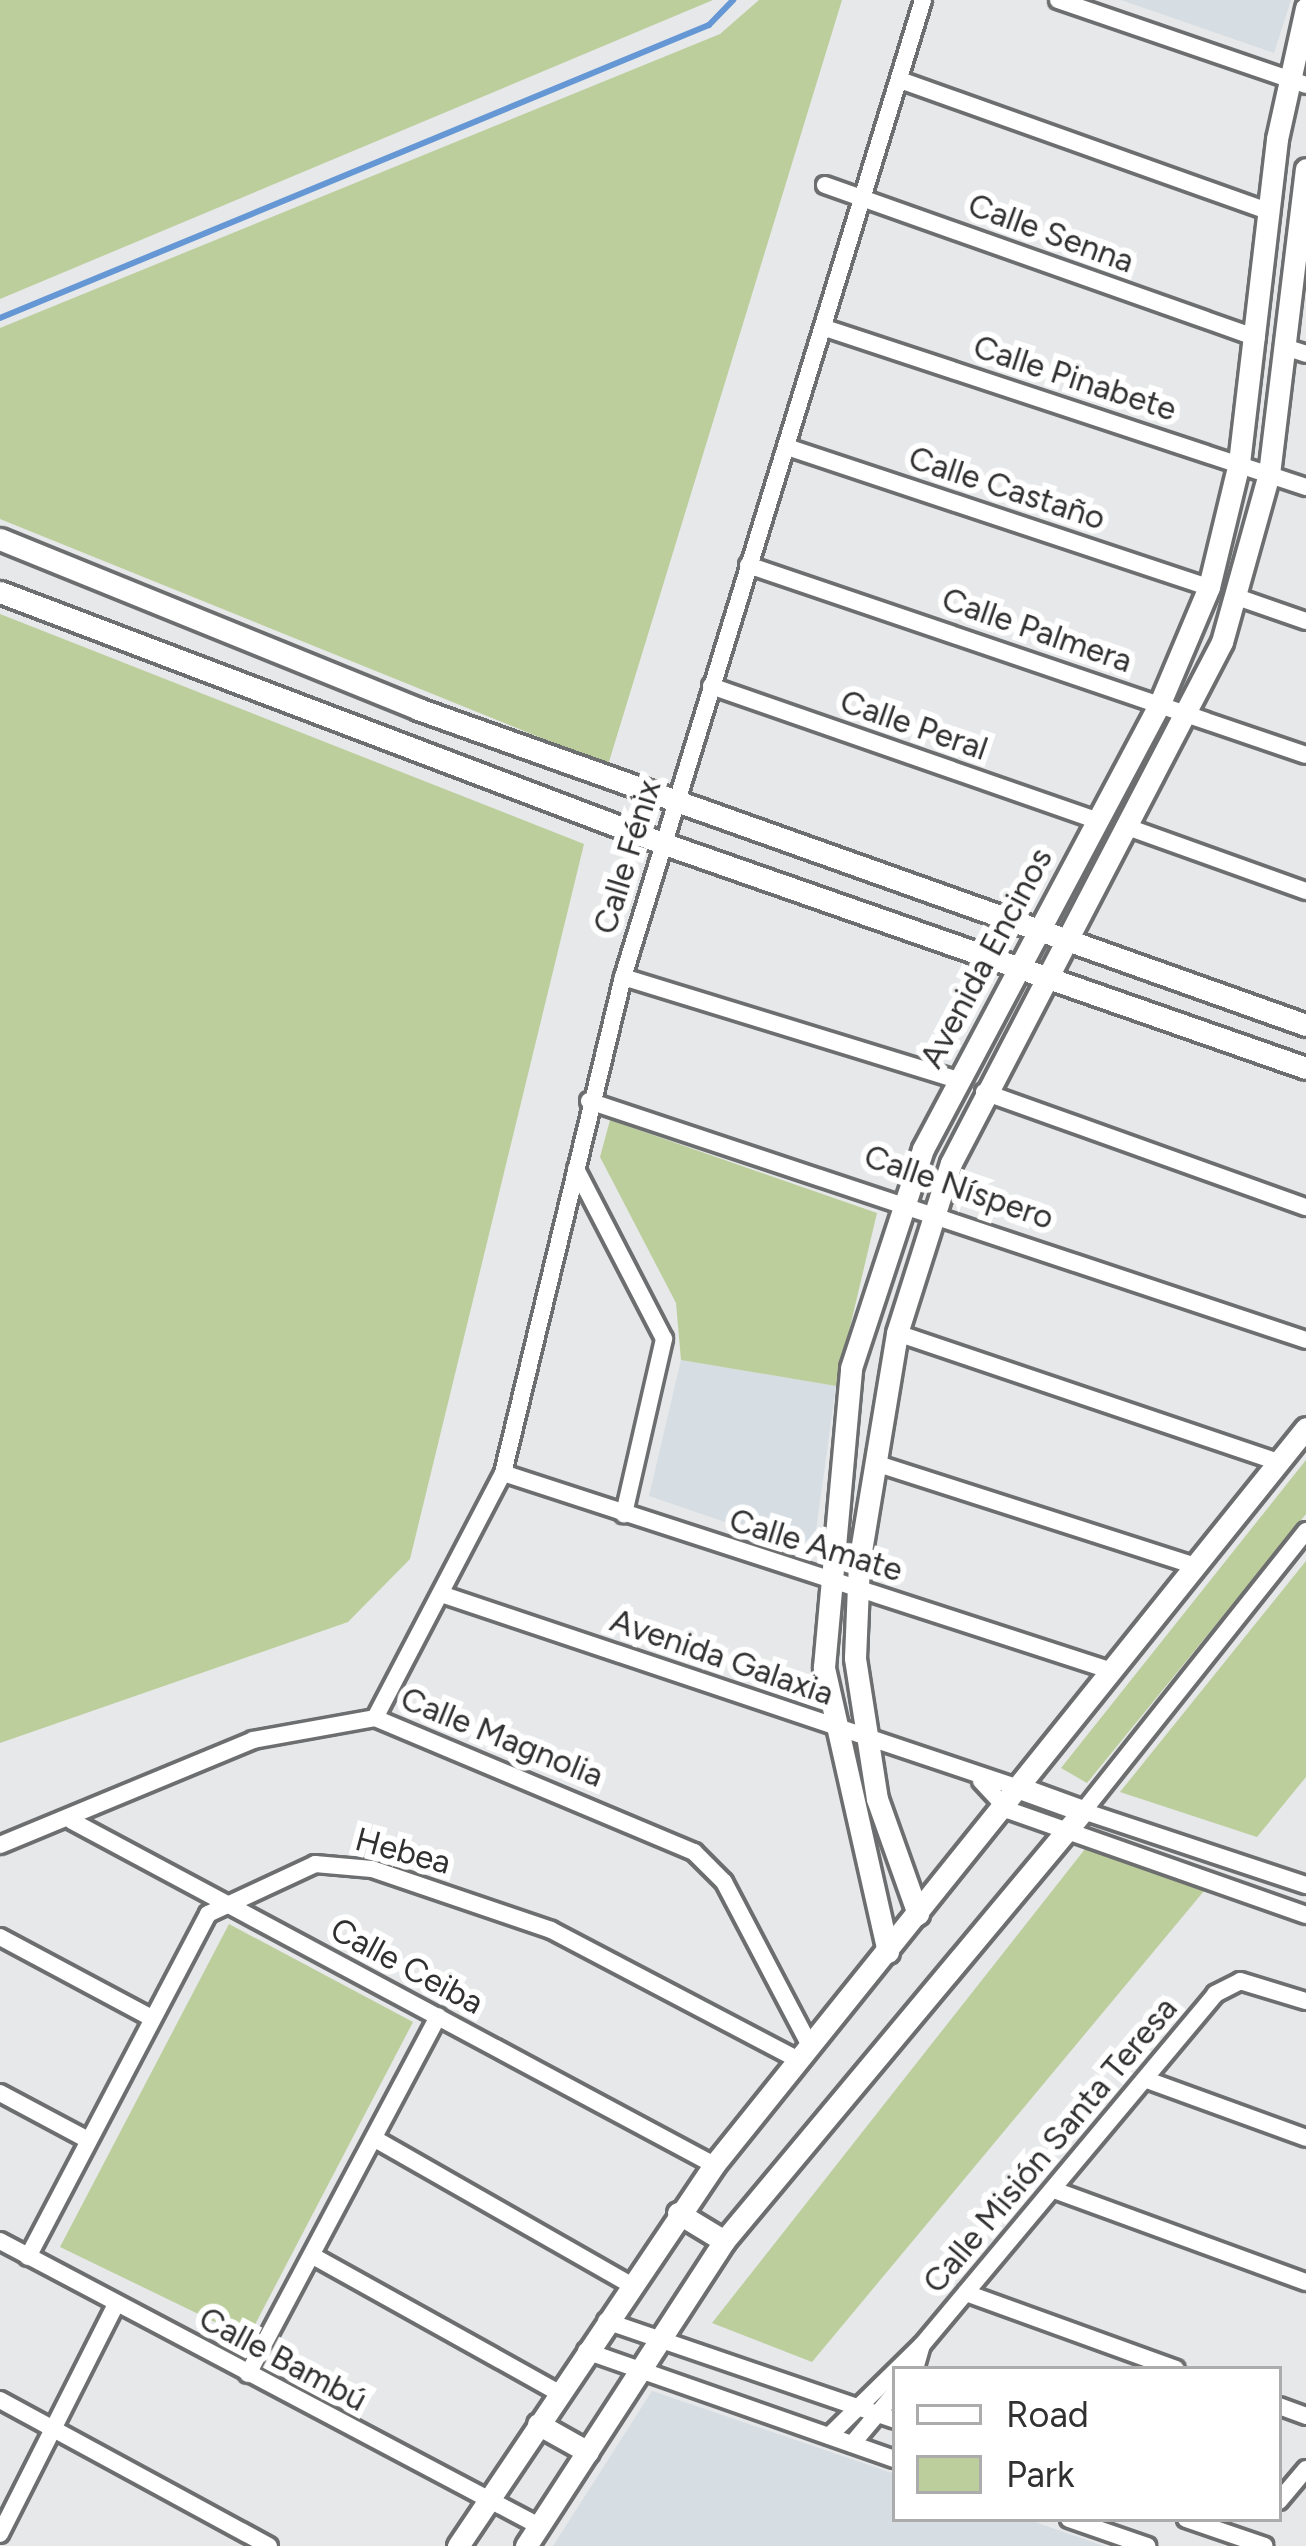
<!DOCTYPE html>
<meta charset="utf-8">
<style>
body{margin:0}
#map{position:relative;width:1306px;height:2546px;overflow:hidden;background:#e6e8e9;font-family:Figtree,sans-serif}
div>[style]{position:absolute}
.built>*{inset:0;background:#d6dde3}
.green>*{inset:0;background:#bdce9d}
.stream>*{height:6px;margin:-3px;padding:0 3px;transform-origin:3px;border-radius:3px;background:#6697d5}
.roads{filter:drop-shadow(3px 0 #6d6e6f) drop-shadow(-3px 0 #6d6e6f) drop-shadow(0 3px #6d6e6f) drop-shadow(0 -3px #6d6e6f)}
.minor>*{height:16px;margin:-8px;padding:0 8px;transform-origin:8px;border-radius:8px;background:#fff}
.tertiary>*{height:21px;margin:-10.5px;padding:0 10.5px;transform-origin:10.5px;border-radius:10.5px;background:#fff}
span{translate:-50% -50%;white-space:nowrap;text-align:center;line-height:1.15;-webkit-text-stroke:12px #fff;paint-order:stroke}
.street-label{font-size:33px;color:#303031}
.legend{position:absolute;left:892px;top:2366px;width:390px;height:156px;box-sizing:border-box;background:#fff;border:3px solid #acacad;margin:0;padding:15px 21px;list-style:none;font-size:36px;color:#303031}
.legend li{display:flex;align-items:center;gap:24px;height:60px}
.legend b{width:60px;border:3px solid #acacad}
</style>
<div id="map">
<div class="built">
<div style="clip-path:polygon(1121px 0,1291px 0,1274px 53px)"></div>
<div style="clip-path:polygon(681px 1360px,836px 1386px,813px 1552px,649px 1496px)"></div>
<div style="clip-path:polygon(652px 2391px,895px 2474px,895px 2519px,1026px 2519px,1104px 2546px,553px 2546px)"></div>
</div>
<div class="green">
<div style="clip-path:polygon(0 0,713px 0,0 299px)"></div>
<div style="clip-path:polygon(759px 0,842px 0,608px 765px,0 519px,0 328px,720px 34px)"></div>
<div style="clip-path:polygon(0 614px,584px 844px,410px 1559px,348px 1622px,0 1743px)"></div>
<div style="clip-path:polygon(610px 1120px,877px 1213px,836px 1386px,681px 1360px,676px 1303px,600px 1157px)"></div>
<div style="clip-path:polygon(1306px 1460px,1306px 1514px,1087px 1783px,1061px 1768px)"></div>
<div style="clip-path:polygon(1306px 1561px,1306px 1777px,1257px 1837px,1120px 1792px)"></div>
<div style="clip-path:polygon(1085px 1849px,1204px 1891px,812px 2362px,712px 2323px)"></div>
<div style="clip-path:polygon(229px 1924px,413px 2022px,248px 2338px,60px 2247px)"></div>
</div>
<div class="stream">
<div style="left:0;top:318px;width:767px;rotate:-22.45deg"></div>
<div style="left:709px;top:25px;width:35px;rotate:-46deg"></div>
</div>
<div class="roads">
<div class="minor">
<div style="left:1058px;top:0;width:262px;rotate:18.9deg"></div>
<div style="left:900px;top:80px;width:394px;rotate:19.6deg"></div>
<div style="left:825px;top:185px;width:458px;rotate:19.5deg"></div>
<div style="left:825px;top:328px;width:507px;rotate:18.29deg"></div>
<div style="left:1288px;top:348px;width:19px;rotate:18deg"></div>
<div style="left:787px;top:447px;width:445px;rotate:18.4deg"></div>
<div style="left:748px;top:565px;width:589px;rotate:18.8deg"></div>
<div style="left:1237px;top:597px;width:73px;rotate:19.2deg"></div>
<div style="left:711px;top:686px;width:410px;rotate:19.2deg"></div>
<div style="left:1130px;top:828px;width:187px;rotate:19.7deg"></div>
<div style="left:623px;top:977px;width:350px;rotate:17.1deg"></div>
<div style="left:984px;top:1092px;width:342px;rotate:19.7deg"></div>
<div style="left:589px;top:1101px;width:756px;rotate:18.43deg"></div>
<div style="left:576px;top:1169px;width:191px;rotate:62.6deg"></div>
<div style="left:664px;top:1339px;width:180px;rotate:102.9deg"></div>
<div style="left:897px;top:1333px;width:402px;rotate:18.7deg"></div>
<div style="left:875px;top:1463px;width:337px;rotate:17.8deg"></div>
<div style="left:503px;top:1473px;width:640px;rotate:18.01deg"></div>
<div style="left:1306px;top:1531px;width:358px;rotate:128.5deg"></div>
<div style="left:1083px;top:1811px;width:235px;rotate:18.4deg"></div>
<div style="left:441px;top:1594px;width:616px;rotate:18.55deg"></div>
<div style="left:375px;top:1718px;width:276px;rotate:-62.4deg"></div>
<div style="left:503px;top:1473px;width:510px;rotate:-76.4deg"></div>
<div style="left:623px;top:977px;width:1022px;rotate:-72.93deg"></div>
<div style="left:981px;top:1781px;width:40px;rotate:47deg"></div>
<div style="left:1008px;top:1810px;width:316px;rotate:19.4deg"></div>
<div style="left:72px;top:1821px;width:728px;rotate:28.18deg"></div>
<div style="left:0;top:1845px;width:274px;rotate:-22.5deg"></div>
<div style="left:253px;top:1740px;width:124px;rotate:-10.2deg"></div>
<div style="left:375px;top:1718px;width:346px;rotate:22.8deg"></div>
<div style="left:694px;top:1852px;width:42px;rotate:45deg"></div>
<div style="left:724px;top:1882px;width:187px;rotate:62.3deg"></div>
<div style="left:0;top:1937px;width:170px;rotate:28.1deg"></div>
<div style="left:1147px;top:2080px;width:169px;rotate:20deg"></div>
<div style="left:0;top:2093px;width:98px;rotate:28.1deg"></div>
<div style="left:375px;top:2139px;width:295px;rotate:29.7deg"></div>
<div style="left:1054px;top:2190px;width:268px;rotate:20.1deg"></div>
<div style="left:0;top:2241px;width:610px;rotate:27.87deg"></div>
<div style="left:313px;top:2256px;width:282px;rotate:29.1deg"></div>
<div style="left:28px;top:2257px;width:387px;rotate:-62.3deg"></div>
<div style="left:208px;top:1914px;width:118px;rotate:-25deg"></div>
<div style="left:315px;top:1864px;width:57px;rotate:5deg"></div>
<div style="left:372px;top:1869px;width:189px;rotate:18.8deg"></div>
<div style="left:551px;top:1930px;width:281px;rotate:27.7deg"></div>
<div style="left:966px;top:2293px;width:223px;rotate:19.9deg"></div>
<div style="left:606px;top:2321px;width:305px;rotate:18.9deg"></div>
<div style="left:586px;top:2351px;width:327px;rotate:19.3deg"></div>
<div style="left:915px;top:2369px;width:25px;rotate:-74deg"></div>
<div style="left:248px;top:2374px;width:405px;rotate:-62deg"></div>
<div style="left:0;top:2400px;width:306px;rotate:28.5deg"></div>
<div style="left:1279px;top:2406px;width:29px;rotate:20deg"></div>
<div style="left:829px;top:2436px;width:130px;rotate:-44.4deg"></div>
<div style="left:922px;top:2345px;width:457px;rotate:-50.1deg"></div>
<div style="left:1215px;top:1994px;width:28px;rotate:-27deg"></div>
<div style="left:1240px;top:1981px;width:69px;rotate:16.9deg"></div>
<div style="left:852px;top:2444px;width:67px;rotate:-49.9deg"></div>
<div style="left:1279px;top:2501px;width:42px;rotate:-49.8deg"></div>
<div style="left:1069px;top:2519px;width:83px;rotate:19.1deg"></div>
<div style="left:1186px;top:2519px;width:83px;rotate:18.9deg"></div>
<div style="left:0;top:2534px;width:258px;rotate:-63.2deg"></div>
</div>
<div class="tertiary">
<div style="left:0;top:539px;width:451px;rotate:22.1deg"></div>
<div style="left:418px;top:709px;width:943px;rotate:19.59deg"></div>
<div style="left:0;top:592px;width:708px;rotate:20.76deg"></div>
<div style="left:662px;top:843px;width:682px;rotate:19.26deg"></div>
<div style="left:918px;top:1914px;width:122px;rotate:-109.6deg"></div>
<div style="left:877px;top:1799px;width:143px;rotate:-98.9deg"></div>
<div style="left:855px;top:1658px;width:95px;rotate:-87.6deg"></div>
<div style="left:859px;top:1563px;width:233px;rotate:-80.6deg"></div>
<div style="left:897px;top:1333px;width:178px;rotate:-72.4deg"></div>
<div style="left:951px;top:1163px;width:587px;rotate:-62.52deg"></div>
<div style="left:1222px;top:642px;width:174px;rotate:-74.4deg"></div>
<div style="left:1269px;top:474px;width:307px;rotate:-83.1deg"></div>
<div style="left:888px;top:1952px;width:292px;rotate:-102.7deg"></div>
<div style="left:824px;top:1667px;width:300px;rotate:-84.8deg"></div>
<div style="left:851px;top:1368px;width:231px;rotate:-71.8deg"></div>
<div style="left:923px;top:1149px;width:505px;rotate:-62.01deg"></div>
<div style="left:1160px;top:703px;width:126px;rotate:-67.1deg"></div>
<div style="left:1209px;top:587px;width:128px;rotate:-76.4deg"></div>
<div style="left:1239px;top:463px;width:326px;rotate:-83.3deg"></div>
<div style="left:1277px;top:139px;width:134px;rotate:-77.5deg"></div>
<div style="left:678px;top:2213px;width:54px;rotate:31.3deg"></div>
<div style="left:538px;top:2424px;width:57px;rotate:29.2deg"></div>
<div style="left:458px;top:2546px;width:459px;rotate:-56.1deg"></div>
<div style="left:714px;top:2165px;width:945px;rotate:-51.23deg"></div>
<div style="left:526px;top:2546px;width:364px;rotate:-57deg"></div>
<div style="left:724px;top:2241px;width:560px;rotate:-50.14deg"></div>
<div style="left:1083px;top:1811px;width:62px;rotate:-160.1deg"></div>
</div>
</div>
<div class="street-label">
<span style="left:1051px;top:233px;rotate:20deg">Calle Senna</span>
<span style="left:1075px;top:378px;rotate:18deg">Calle Pinabete</span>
<span style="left:1007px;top:488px;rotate:18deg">Calle Castaño</span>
<span style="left:1037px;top:630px;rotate:19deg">Calle Palmera</span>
<span style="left:914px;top:725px;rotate:19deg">Calle Peral</span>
<span style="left:627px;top:857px;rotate:-73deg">Calle Fénix</span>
<span style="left:986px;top:958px;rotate:-62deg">Avenida Encinos</span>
<span style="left:959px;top:1187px;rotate:19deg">Calle Níspero</span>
<span style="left:816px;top:1545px;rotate:17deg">Calle Amate</span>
<span style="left:722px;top:1657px;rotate:19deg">Avenida Galaxia</span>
<span style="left:502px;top:1737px;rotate:22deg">Calle Magnolia</span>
<span style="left:403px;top:1851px;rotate:15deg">Hebea</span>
<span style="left:407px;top:1966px;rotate:28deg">Calle Ceiba</span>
<span style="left:1050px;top:2145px;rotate:-50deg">Calle Misión Santa Teresa</span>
<span style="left:283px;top:2359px;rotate:28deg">Calle Bambú</span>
</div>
<ul class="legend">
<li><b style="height:15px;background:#fff"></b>Road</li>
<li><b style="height:33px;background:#bdce9d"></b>Park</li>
</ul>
</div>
